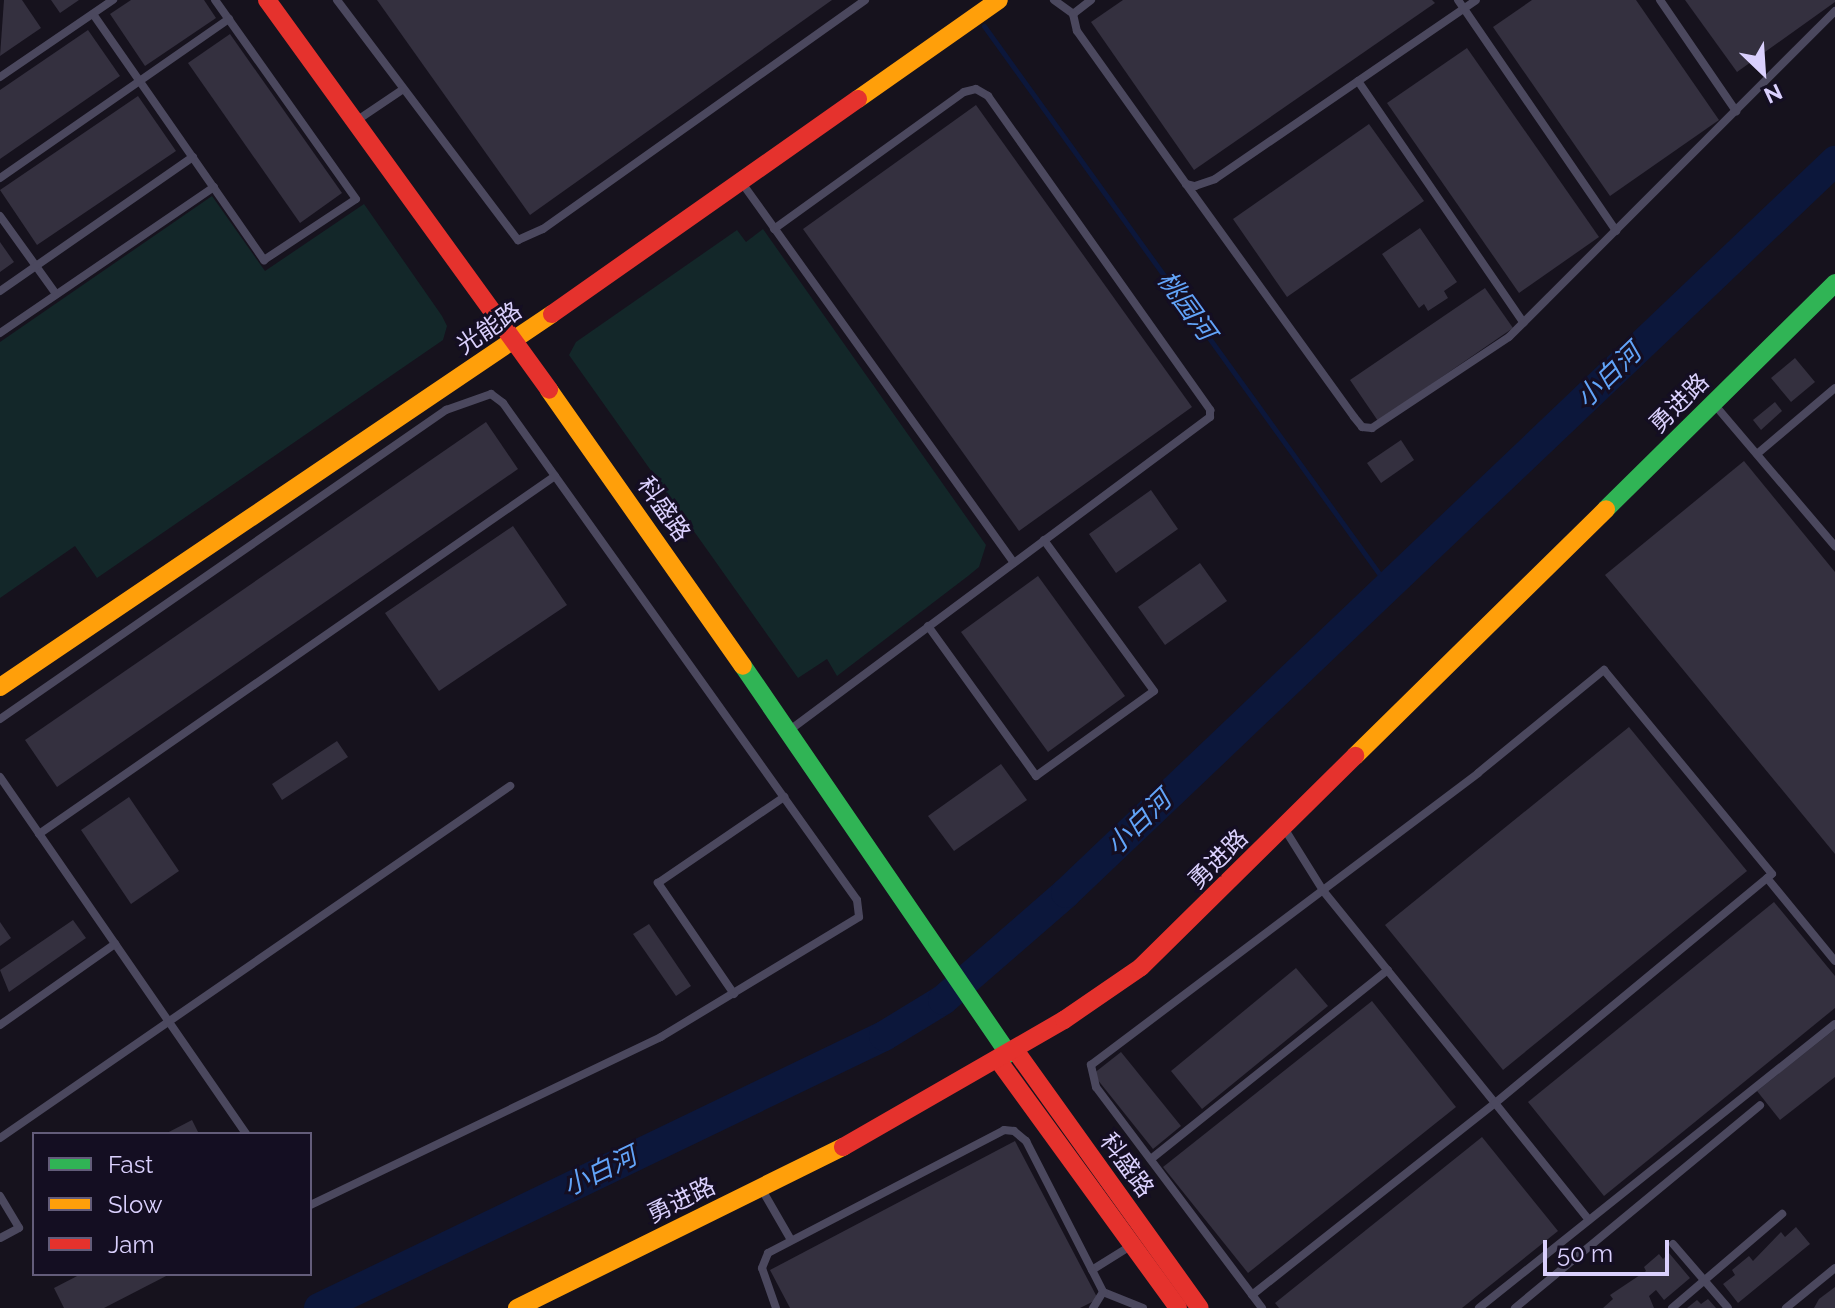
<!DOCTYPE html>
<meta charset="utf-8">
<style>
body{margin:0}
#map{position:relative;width:1835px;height:1308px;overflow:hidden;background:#16121d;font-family:Raleway,"Noto Sans SC",sans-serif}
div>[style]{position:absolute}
.green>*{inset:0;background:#132729}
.stream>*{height:5px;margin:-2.5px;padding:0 2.5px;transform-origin:2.5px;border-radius:2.5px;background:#0c173b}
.river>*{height:30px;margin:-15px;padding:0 15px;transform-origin:15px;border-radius:15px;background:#0c173b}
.building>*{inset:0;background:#34303f}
.lane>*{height:8px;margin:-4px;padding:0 4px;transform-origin:4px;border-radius:4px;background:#4b485e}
.fast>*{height:18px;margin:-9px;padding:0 9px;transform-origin:9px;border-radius:9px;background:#30b455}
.slow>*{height:18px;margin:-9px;padding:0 9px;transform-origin:9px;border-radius:9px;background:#ff9f0a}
.jam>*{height:18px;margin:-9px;padding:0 9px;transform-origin:9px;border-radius:9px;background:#e5322d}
span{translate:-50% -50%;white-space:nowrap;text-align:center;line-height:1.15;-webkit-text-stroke:6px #140e22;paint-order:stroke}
.street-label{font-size:24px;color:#dad0fd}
.water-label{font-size:26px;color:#62a4f9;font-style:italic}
.legend{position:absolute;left:32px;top:1132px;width:280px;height:144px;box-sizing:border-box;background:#140e22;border:2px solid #635c7a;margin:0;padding:10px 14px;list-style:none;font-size:24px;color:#dad0fd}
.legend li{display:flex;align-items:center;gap:16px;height:40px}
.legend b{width:40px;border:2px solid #635c7a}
.north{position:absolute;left:1723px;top:32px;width:80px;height:80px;-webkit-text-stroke:6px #140e22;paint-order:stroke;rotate:155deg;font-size:22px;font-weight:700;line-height:32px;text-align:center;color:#dad0fd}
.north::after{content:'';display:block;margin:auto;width:28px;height:36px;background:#dad0fd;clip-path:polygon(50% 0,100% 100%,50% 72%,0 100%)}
.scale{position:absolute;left:1543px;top:1240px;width:126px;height:36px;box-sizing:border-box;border:4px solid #dad0fd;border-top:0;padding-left:10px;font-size:24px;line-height:28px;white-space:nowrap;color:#dad0fd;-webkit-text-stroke:6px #140e22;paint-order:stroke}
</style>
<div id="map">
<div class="green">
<div style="clip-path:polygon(212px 196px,265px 271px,364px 204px,442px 316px,447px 326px,443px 340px,97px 578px,75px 546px,0 598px,0 342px)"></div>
<div style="clip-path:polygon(763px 229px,986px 545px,979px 567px,968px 576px,837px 676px,827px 659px,798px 678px,569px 355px,576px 342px,737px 230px,746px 242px)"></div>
</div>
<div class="stream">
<div style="left:984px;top:26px;width:691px;rotate:54.19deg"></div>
</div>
<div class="river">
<div style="left:319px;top:1308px;width:627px;rotate:-25.71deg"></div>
<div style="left:884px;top:1036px;width:69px;rotate:-31.4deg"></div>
<div style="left:943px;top:1000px;width:163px;rotate:-41deg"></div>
<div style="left:1066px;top:893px;width:1062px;rotate:-43.59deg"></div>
</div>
<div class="building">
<div style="clip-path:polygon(4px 0,22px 0,41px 28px,0 56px)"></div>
<div style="clip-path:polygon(51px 0,79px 0,60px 13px)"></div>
<div style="clip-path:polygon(131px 0,204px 0,216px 18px,145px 66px,110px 14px)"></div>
<div style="clip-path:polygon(377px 0,832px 0,530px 215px)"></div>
<div style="clip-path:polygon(1123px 0,1432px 0,1435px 3px,1194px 170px,1091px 22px)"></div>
<div style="clip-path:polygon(1532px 0,1636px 0,1719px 120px,1610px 196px,1493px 27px)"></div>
<div style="clip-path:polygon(1685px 0,1835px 0,1835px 2px,1737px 72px)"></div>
<div style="clip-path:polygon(88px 30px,120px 76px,0 159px,0 90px)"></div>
<div style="clip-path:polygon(230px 34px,342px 193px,300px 223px,188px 63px)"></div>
<div style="clip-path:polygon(1467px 48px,1599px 237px,1519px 293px,1387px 103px)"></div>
<div style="clip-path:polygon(138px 96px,176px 151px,37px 245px,0 190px)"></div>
<div style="clip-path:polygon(976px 105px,1192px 407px,1019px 531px,803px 229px)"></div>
<div style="clip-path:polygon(1369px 124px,1424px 201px,1287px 297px,1233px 219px)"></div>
<div style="clip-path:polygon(1420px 228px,1457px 282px,1444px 291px,1448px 298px,1428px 311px,1424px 304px,1419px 308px,1382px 254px)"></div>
<div style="clip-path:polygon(0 242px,14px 262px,0 272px)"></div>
<div style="clip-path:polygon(1485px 288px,1513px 328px,1378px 421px,1350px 380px)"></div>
<div style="clip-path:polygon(1795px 358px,1815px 382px,1791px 402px,1771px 378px)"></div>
<div style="clip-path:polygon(1775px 402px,1782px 411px,1761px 430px,1753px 420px)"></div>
<div style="clip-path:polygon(486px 422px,518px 469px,57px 787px,25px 740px)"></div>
<div style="clip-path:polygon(1401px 440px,1414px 460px,1381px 483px,1367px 463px)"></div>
<div style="clip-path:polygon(1744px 461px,1835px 572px,1835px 854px,1605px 575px)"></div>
<div style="clip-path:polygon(1151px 490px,1178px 529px,1116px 573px,1089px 534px)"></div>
<div style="clip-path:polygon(513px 526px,567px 605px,439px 691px,385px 613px)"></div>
<div style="clip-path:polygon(1200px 563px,1227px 601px,1165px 645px,1138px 607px)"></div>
<div style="clip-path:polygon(1038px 576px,1125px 696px,1048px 752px,961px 632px)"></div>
<div style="clip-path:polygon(1629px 727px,1747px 871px,1503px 1070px,1385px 925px)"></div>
<div style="clip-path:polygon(337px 741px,348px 757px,282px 800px,272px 784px)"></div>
<div style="clip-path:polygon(1001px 764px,1027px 800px,954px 851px,928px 816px)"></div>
<div style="clip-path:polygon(129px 797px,179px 871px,131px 904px,81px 830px)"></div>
<div style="clip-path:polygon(1774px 902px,1835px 976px,1835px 1008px,1604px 1196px,1528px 1102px)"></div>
<div style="clip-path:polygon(73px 920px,86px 938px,9px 992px,0 970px)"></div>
<div style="clip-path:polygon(0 922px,11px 938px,0 946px)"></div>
<div style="clip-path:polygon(649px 924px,691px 986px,676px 996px,633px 934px)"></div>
<div style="clip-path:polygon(1296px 968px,1328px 1006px,1202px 1109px,1171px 1071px)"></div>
<div style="clip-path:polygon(1372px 1001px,1456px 1107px,1248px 1273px,1163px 1167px)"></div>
<div style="clip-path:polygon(1835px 1029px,1835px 1077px,1780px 1120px,1757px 1091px)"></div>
<div style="clip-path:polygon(1121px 1052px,1181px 1126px,1153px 1149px,1093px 1074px)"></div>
<div style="clip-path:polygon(192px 1120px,199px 1134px,165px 1134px)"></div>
<div style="clip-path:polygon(1482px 1137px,1558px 1231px,1462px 1308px,1279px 1308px,1275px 1303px)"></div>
<div style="clip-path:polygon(1015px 1141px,1098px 1299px,1080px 1308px,790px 1308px,770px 1270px)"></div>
<div style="clip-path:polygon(1796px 1227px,1810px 1244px,1738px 1303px,1723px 1284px,1735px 1275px,1732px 1270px,1749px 1256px,1753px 1261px,1781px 1232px,1785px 1237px)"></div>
<div style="clip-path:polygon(1669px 1253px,1690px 1278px,1664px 1300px,1656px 1290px,1649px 1296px,1654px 1308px,1603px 1308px,1613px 1299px,1610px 1295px,1646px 1271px,1644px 1267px,1659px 1254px,1663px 1259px)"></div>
<div style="clip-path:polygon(81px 1274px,170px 1274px,104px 1308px,64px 1308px,54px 1288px)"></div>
<div style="clip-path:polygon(1835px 1287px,1835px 1308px,1814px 1308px,1819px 1299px)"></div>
<div style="clip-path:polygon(1708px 1299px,1716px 1308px,1687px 1308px,1697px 1300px,1701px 1304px)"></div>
</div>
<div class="lane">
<div style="left:337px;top:0;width:301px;rotate:53deg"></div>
<div style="left:518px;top:240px;width:27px;rotate:-24deg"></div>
<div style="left:543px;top:229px;width:395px;rotate:-35.4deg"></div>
<div style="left:1054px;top:0;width:24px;rotate:36deg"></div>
<div style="left:1091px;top:0;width:23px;rotate:142deg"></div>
<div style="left:1073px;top:14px;width:17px;rotate:77deg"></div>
<div style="left:1077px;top:31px;width:188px;rotate:54.5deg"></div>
<div style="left:1186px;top:184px;width:9px;rotate:13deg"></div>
<div style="left:1195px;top:186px;width:21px;rotate:-19deg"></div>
<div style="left:1215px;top:179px;width:316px;rotate:-34.4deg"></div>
<div style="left:1458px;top:0;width:280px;rotate:55.6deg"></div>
<div style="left:1660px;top:0;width:135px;rotate:55.6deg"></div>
<div style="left:93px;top:14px;width:300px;rotate:55.2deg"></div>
<div style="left:264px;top:260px;width:110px;rotate:-33.5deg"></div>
<div style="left:356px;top:199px;width:244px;rotate:-125.3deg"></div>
<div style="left:0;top:77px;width:137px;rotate:-34.3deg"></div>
<div style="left:1358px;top:81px;width:293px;rotate:55.6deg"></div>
<div style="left:356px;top:121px;width:55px;rotate:-34deg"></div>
<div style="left:0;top:178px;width:279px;rotate:-34.8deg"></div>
<div style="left:742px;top:183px;width:467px;rotate:54.4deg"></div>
<div style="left:1186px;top:184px;width:287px;rotate:54.2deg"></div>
<div style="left:1354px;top:417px;width:13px;rotate:51deg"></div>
<div style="left:1362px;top:427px;width:10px;rotate:6deg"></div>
<div style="left:1372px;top:428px;width:164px;rotate:-33.6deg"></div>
<div style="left:1509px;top:337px;width:461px;rotate:-45deg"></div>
<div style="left:0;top:216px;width:96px;rotate:54.3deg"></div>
<div style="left:774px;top:229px;width:234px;rotate:-35.8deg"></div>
<div style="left:964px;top:92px;width:12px;rotate:-14deg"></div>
<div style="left:976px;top:89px;width:14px;rotate:30deg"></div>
<div style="left:988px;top:96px;width:385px;rotate:54.7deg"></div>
<div style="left:1210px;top:410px;width:7px;rotate:90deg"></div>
<div style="left:1210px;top:417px;width:524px;rotate:143.31deg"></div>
<div style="left:0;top:291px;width:235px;rotate:-34.8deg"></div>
<div style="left:0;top:333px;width:259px;rotate:-34.3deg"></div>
<div style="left:1714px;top:404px;width:187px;rotate:49.6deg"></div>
<div style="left:1757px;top:454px;width:102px;rotate:-40.2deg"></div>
<div style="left:928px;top:626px;width:185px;rotate:54.2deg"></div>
<div style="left:1036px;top:776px;width:145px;rotate:-35.8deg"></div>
<div style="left:1154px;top:691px;width:187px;rotate:-126.1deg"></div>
<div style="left:0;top:719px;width:543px;rotate:-34.72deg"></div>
<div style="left:446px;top:410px;width:48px;rotate:-19.6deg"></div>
<div style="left:491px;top:394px;width:15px;rotate:37deg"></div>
<div style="left:503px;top:403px;width:610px;rotate:54.54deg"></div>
<div style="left:857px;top:900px;width:17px;rotate:83deg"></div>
<div style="left:859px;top:917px;width:232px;rotate:148.8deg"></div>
<div style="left:661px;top:1037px;width:389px;rotate:154.4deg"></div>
<div style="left:0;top:777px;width:434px;rotate:55.4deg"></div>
<div style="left:39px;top:834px;width:628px;rotate:-34.75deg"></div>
<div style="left:1767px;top:878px;width:107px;rotate:50.7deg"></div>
<div style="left:734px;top:994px;width:135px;rotate:-124.4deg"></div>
<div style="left:658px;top:883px;width:153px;rotate:-34.3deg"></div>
<div style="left:0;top:1025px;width:141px;rotate:-35.2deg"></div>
<div style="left:0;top:1138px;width:620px;rotate:-34.61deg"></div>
<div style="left:1151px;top:1159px;width:303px;rotate:-38.6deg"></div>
<div style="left:761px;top:1188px;width:60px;rotate:60deg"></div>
<div style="left:0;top:1196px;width:37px;rotate:59deg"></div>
<div style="left:19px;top:1228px;width:21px;rotate:152deg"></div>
<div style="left:1673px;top:1244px;width:84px;rotate:49.3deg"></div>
<div style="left:1092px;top:1270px;width:47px;rotate:-32deg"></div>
<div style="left:1103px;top:1292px;width:43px;rotate:21.8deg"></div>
<div style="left:1252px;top:1295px;width:310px;rotate:-38.3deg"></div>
<div style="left:1495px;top:1103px;width:272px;rotate:-129deg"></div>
<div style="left:1324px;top:892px;width:75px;rotate:-122deg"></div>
<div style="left:776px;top:1308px;width:42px;rotate:-109.3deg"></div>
<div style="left:762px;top:1268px;width:16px;rotate:-68deg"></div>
<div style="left:768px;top:1253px;width:266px;rotate:-27.5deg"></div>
<div style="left:1004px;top:1130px;width:10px;rotate:6deg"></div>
<div style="left:1014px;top:1131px;width:16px;rotate:40deg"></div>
<div style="left:1026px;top:1141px;width:145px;rotate:62.9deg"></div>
<div style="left:1092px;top:1270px;width:25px;rotate:63deg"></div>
<div style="left:1103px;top:1292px;width:19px;rotate:122deg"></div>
<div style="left:1262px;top:1308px;width:276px;rotate:-126.9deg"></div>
<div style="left:1096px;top:1087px;width:23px;rotate:-103deg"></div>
<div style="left:1091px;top:1065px;width:485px;rotate:-37deg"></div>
<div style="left:1478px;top:773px;width:163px;rotate:-39.3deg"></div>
<div style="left:1604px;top:670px;width:264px;rotate:50.5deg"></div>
<div style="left:1772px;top:874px;width:359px;rotate:140.4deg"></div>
<div style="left:1495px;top:1103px;width:150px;rotate:51.2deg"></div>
<div style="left:1479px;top:1308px;width:455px;rotate:-38.6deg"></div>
<div style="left:1515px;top:1308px;width:318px;rotate:-39.6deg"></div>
<div style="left:1672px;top:1308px;width:145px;rotate:-40.5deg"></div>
<div style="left:1786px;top:1308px;width:63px;rotate:-39.2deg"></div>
</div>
<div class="fast">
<div style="left:1606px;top:509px;width:322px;rotate:-44.6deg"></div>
<div style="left:743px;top:666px;width:470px;rotate:55.6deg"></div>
</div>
<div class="slow">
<div style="left:858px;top:99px;width:172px;rotate:-35.1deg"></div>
<div style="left:549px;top:390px;width:337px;rotate:54.9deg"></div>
<div style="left:0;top:687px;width:666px;rotate:-34.05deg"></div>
<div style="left:1355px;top:756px;width:352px;rotate:-44.5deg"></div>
<div style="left:517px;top:1308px;width:364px;rotate:-26.3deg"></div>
</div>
<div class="jam">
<div style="left:267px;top:0;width:481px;rotate:54.1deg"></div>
<div style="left:552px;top:314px;width:374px;rotate:-35.1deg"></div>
<div style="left:1015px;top:1050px;width:317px;rotate:54.4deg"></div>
<div style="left:998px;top:1060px;width:306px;rotate:54deg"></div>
<div style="left:843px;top:1147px;width:255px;rotate:-29.9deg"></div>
<div style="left:1064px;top:1020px;width:93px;rotate:-34.5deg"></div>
<div style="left:1141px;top:967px;width:301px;rotate:-44.6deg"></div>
</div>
<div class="street-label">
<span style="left:489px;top:328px;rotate:-34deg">光能路</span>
<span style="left:1679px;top:403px;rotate:-45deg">勇进路</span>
<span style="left:664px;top:509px;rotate:55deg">科盛路</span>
<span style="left:1218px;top:859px;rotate:-45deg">勇进路</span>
<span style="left:1127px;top:1165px;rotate:54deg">科盛路</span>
<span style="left:681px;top:1200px;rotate:-26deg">勇进路</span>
</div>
<div class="water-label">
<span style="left:1186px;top:306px;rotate:54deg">桃园河</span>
<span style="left:1609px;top:376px;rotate:-44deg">小白河</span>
<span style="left:1139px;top:823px;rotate:-44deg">小白河</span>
<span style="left:600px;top:1172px;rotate:-26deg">小白河</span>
</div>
<ul class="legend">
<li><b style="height:10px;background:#30b455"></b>Fast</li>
<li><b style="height:10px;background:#ff9f0a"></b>Slow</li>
<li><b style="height:10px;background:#e5322d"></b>Jam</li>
</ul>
<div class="north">N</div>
<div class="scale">50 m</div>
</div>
